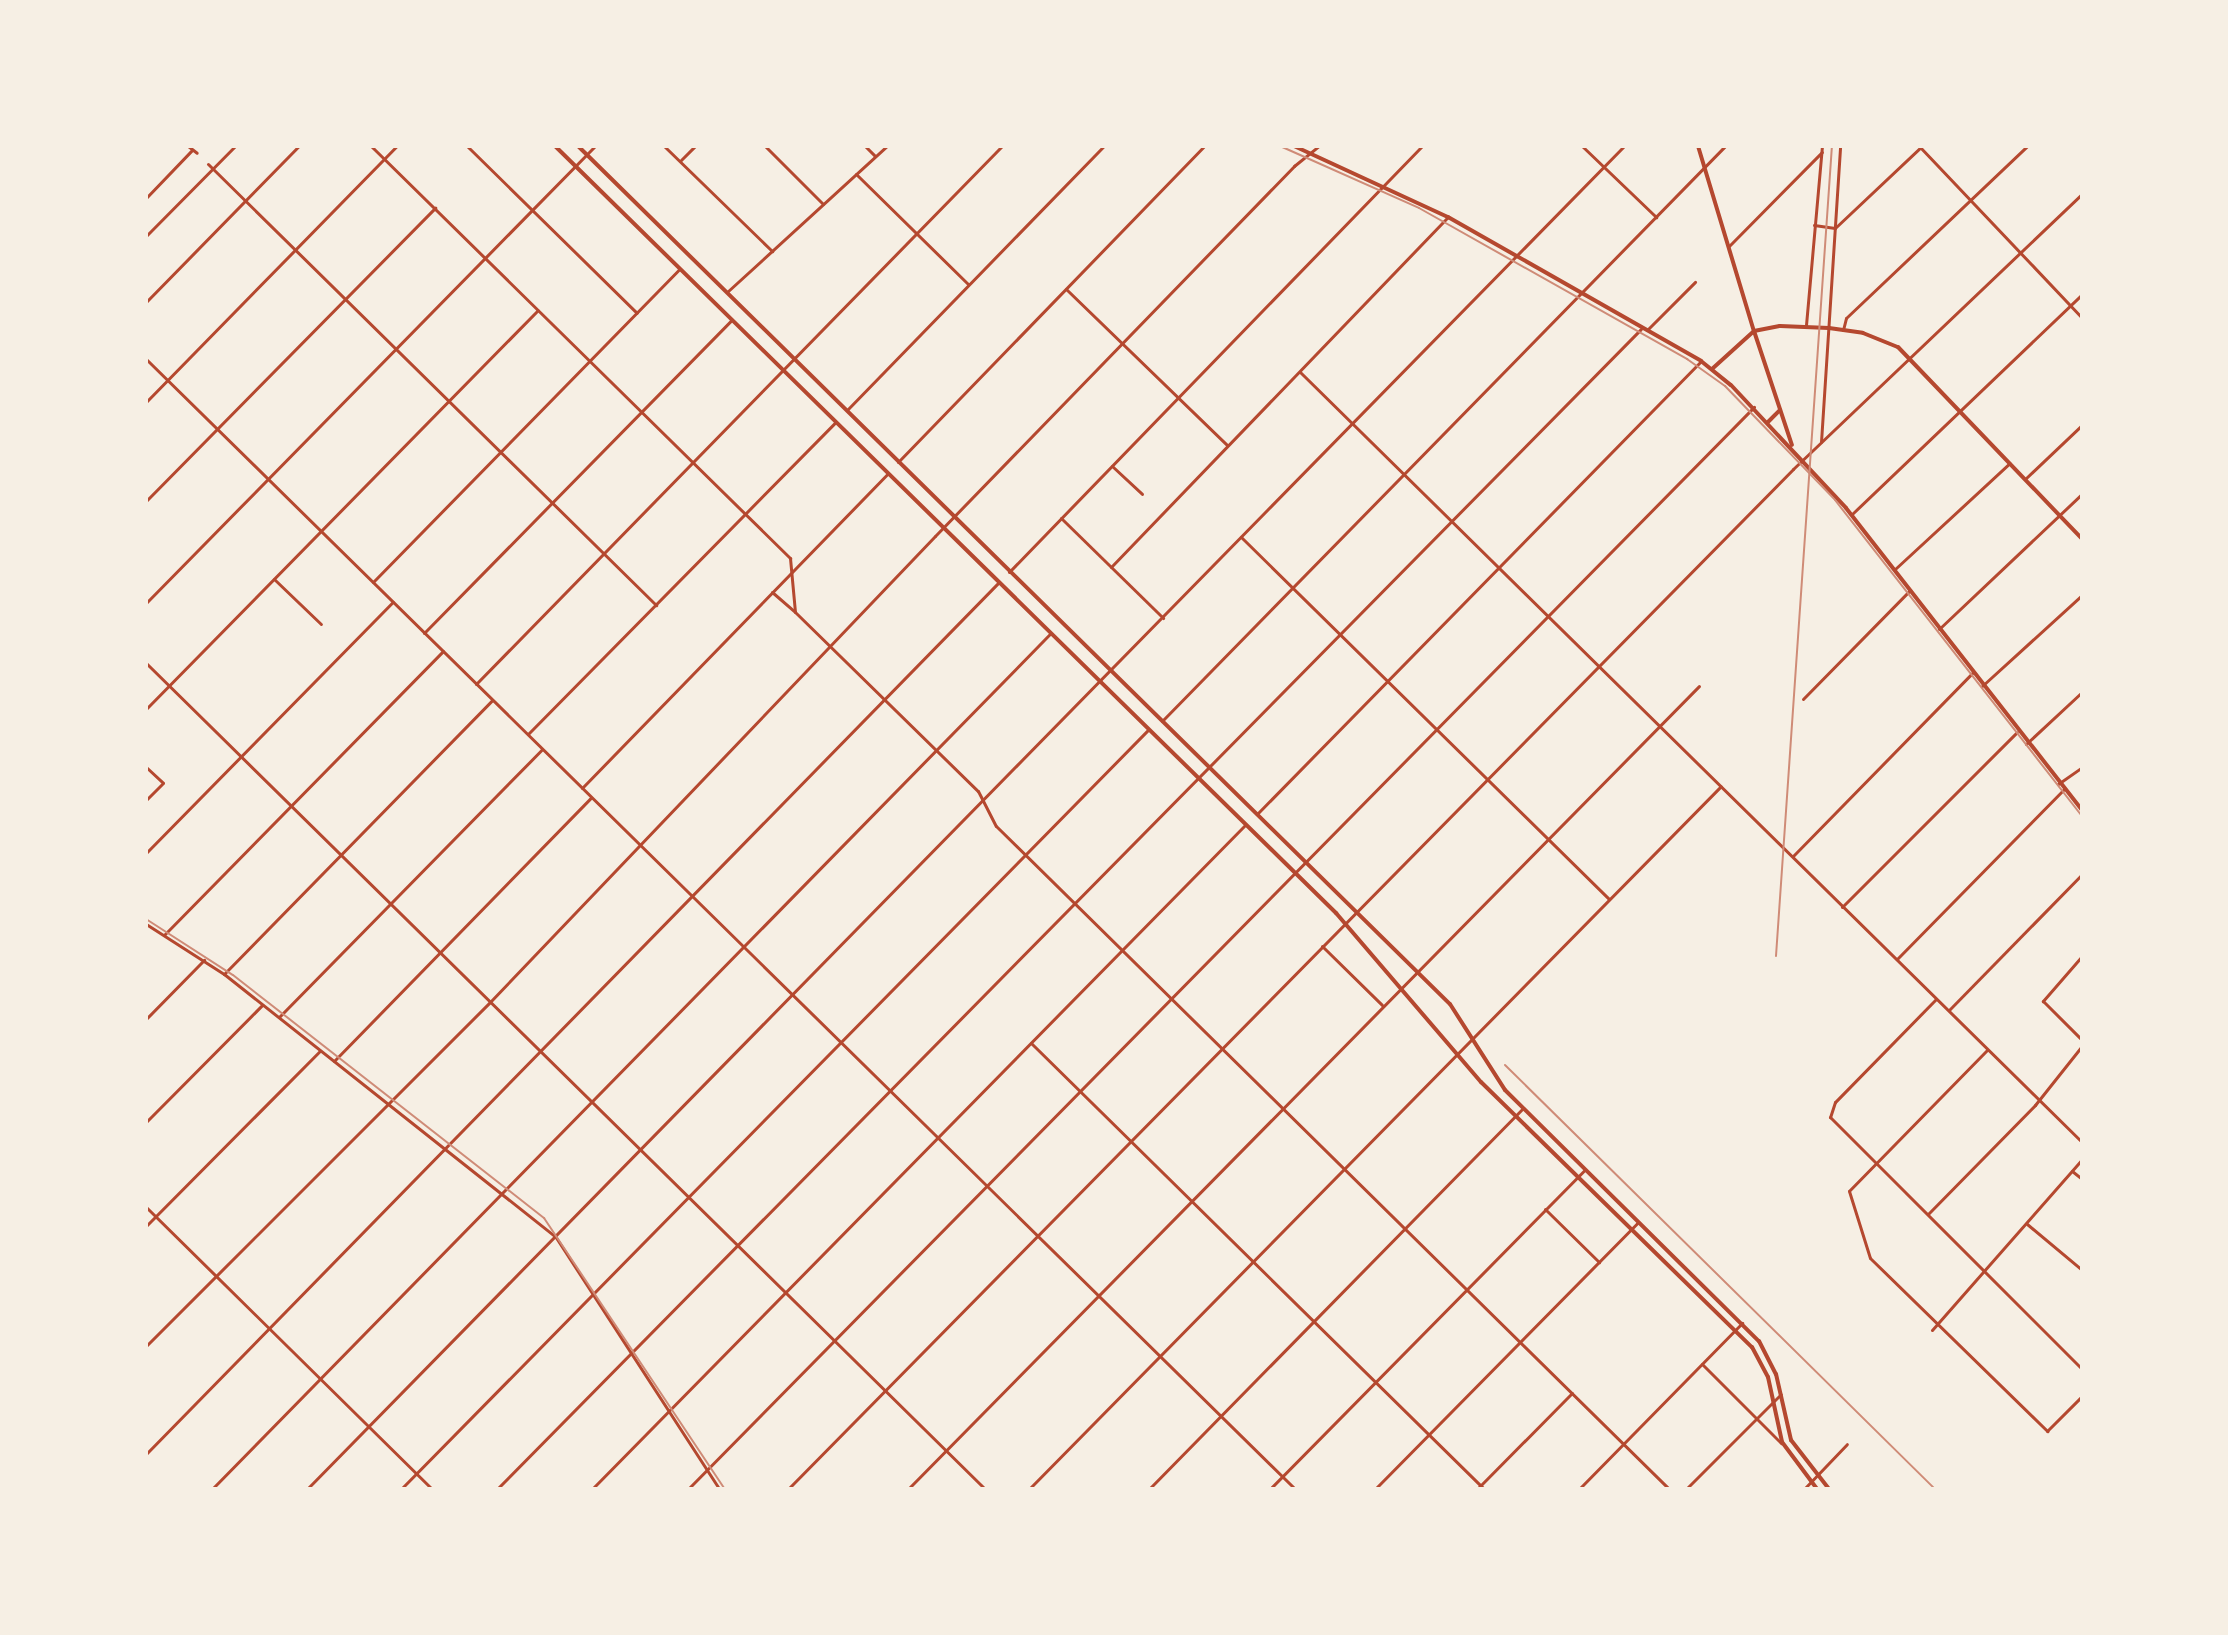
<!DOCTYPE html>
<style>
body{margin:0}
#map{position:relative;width:2228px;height:1635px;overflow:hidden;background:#f6efe4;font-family:Lato,sans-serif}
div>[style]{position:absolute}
.minor>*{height:3px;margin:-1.5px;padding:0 1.5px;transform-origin:1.5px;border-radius:1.5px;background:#b5482f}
.tertiary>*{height:3px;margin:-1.5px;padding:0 1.5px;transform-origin:1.5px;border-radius:1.5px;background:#b5482f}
.secondary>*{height:4px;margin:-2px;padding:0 2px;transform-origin:2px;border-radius:2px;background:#b5482f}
.primary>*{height:4px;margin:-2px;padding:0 2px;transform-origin:2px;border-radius:2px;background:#b5482f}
.rail>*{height:2px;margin:-1px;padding:0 1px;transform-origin:1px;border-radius:1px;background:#cf8b77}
span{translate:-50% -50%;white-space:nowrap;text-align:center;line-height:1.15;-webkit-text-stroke:6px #f6efe4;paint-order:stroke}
.frame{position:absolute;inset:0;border:148px solid #f6efe4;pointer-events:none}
</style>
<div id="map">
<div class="minor">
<div style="left:188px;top:146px;width:11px;rotate:38deg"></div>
<div style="left:371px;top:146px;width:588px;rotate:44.52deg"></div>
<div style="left:790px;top:558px;width:54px;rotate:84.7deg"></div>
<div style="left:795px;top:612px;width:256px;rotate:44.4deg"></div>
<div style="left:978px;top:791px;width:39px;rotate:63deg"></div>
<div style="left:996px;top:826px;width:945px;rotate:44.57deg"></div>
<div style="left:467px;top:146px;width:238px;rotate:44.5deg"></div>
<div style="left:664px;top:146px;width:151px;rotate:44.2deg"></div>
<div style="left:765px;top:146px;width:82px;rotate:45deg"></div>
<div style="left:865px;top:146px;width:14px;rotate:45deg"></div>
<div style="left:1582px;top:146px;width:103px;rotate:43.8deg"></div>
<div style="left:1919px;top:146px;width:237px;rotate:46.5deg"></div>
<div style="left:681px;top:160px;width:20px;rotate:-45deg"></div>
<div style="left:208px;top:164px;width:629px;rotate:44.55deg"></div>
<div style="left:856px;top:174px;width:157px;rotate:44.5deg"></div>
<div style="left:146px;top:198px;width:66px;rotate:-46.2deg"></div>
<div style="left:1814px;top:225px;width:21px;rotate:8deg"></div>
<div style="left:1835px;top:228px;width:120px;rotate:-43.3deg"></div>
<div style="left:146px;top:236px;width:127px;rotate:-45.3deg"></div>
<div style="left:1729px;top:246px;width:132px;rotate:-45.3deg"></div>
<div style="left:1066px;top:289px;width:224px;rotate:44.1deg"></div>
<div style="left:727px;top:292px;width:217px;rotate:-42.4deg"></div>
<div style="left:146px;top:302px;width:219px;rotate:-45.6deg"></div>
<div style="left:1806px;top:325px;width:180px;rotate:-84.9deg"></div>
<div style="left:1647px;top:330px;width:68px;rotate:-45deg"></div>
<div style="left:1843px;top:330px;width:12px;rotate:-76deg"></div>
<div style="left:1846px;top:318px;width:250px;rotate:-43.5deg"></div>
<div style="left:146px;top:359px;width:1612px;rotate:44.52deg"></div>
<div style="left:1300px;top:372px;width:1097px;rotate:44.56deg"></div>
<div style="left:146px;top:402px;width:359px;rotate:-45.6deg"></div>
<div style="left:847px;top:410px;width:368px;rotate:-45.8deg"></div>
<div style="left:1821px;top:442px;width:297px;rotate:-86.3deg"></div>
<div style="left:898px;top:462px;width:440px;rotate:-45.9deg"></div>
<div style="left:1112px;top:466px;width:41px;rotate:43deg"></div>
<div style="left:2025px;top:479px;width:79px;rotate:-43.5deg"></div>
<div style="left:146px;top:501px;width:412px;rotate:-45.4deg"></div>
<div style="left:1852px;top:514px;width:318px;rotate:-43.7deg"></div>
<div style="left:1061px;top:518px;width:143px;rotate:44.4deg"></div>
<div style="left:1241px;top:537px;width:516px;rotate:44.53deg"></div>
<div style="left:1111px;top:567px;width:484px;rotate:-46.1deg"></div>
<div style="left:1895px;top:569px;width:156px;rotate:-42.7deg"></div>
<div style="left:1009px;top:572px;width:593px;rotate:-45.89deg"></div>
<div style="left:274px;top:579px;width:65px;rotate:43.8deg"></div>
<div style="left:373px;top:582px;width:438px;rotate:-45.6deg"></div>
<div style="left:772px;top:592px;width:30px;rotate:41deg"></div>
<div style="left:146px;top:603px;width:641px;rotate:-45.51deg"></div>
<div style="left:1939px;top:629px;width:197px;rotate:-43.4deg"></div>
<div style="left:424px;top:633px;width:439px;rotate:-45.5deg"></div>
<div style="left:146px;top:663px;width:1177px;rotate:44.55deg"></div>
<div style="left:476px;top:684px;width:752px;rotate:-45.65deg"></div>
<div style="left:1982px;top:686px;width:135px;rotate:-42.3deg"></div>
<div style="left:1803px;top:699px;width:153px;rotate:-45.5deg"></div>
<div style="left:146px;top:709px;width:559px;rotate:-45.51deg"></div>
<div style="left:1162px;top:721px;width:805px;rotate:-45.6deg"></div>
<div style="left:528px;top:734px;width:438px;rotate:-45.4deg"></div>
<div style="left:2026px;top:744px;width:76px;rotate:-42.9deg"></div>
<div style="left:146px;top:767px;width:23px;rotate:43deg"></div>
<div style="left:163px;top:783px;width:24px;rotate:135deg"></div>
<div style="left:2058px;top:784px;width:29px;rotate:-35deg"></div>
<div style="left:582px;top:788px;width:439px;rotate:-45.8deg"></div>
<div style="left:1257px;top:814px;width:634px;rotate:-45.57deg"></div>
<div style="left:146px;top:853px;width:352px;rotate:-45.5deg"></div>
<div style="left:1793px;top:856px;width:256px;rotate:-45.6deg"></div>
<div style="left:1842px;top:907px;width:247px;rotate:-45deg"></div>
<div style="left:164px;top:935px;width:398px;rotate:-45.5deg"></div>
<div style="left:1322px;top:946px;width:84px;rotate:44.5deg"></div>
<div style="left:2082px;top:956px;width:60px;rotate:130.9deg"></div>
<div style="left:2043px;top:1001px;width:55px;rotate:45deg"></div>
<div style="left:1897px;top:959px;width:237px;rotate:-45.5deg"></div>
<div style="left:224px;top:974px;width:383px;rotate:-45.6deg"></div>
<div style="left:1936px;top:999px;width:144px;rotate:134.4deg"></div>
<div style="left:1835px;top:1102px;width:16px;rotate:108deg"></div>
<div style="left:1830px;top:1117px;width:356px;rotate:45deg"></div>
<div style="left:1949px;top:1010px;width:190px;rotate:-45.6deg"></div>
<div style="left:279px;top:1017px;width:375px;rotate:-45.5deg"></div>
<div style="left:146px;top:1019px;width:83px;rotate:-45.5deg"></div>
<div style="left:1031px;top:1043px;width:636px;rotate:44.55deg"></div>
<div style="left:1987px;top:1050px;width:197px;rotate:134.4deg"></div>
<div style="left:1849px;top:1191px;width:70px;rotate:72.6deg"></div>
<div style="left:1870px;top:1258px;width:248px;rotate:44.3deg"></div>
<div style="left:2047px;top:1431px;width:49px;rotate:-45deg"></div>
<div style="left:334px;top:1061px;width:368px;rotate:-45.7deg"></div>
<div style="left:146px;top:1122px;width:165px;rotate:-45.2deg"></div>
<div style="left:2072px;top:1171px;width:13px;rotate:39deg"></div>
<div style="left:146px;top:1207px;width:402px;rotate:44.6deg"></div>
<div style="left:1545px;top:1209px;width:76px;rotate:44.5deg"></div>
<div style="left:1928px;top:1214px;width:153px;rotate:-45.5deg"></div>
<div style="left:2035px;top:1105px;width:75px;rotate:-51.5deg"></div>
<div style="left:2027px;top:1224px;width:72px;rotate:39.9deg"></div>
<div style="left:146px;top:1226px;width:247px;rotate:-45.2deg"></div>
<div style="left:1932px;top:1330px;width:227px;rotate:-48.7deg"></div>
<div style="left:146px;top:1346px;width:486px;rotate:-45deg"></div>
<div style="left:490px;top:1002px;width:644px;rotate:-46.32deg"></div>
<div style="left:935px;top:536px;width:516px;rotate:-45.86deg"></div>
<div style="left:1294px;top:166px;width:32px;rotate:-39deg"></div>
<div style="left:1702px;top:1364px;width:112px;rotate:45deg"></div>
<div style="left:146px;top:1454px;width:1220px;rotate:-45.63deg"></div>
<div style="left:212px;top:1489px;width:1197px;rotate:-45.58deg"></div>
<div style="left:307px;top:1489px;width:1881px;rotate:-45.56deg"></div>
<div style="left:401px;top:1489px;width:1065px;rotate:-45.46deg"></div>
<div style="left:497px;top:1489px;width:1629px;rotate:-45.4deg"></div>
<div style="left:592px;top:1489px;width:931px;rotate:-45.48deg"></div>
<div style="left:688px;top:1489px;width:1519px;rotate:-45.43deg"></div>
<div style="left:908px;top:1489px;width:1127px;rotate:-45.43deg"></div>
<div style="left:1029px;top:1489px;width:986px;rotate:-45.45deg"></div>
<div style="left:1149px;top:1489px;width:534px;rotate:-45.53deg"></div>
<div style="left:1270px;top:1489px;width:448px;rotate:-45.4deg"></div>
<div style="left:1375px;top:1489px;width:375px;rotate:-45.4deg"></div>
<div style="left:1477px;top:1489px;width:135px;rotate:-45.3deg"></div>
<div style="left:1579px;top:1489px;width:233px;rotate:-45.5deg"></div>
<div style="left:1686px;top:1489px;width:134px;rotate:-45deg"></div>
<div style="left:1804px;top:1489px;width:62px;rotate:-46.3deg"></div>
</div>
<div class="tertiary">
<div style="left:146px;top:924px;width:93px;rotate:32.7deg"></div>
<div style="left:224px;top:974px;width:422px;rotate:38.4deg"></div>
<div style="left:555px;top:1236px;width:302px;rotate:57deg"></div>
<div style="left:788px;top:1489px;width:1432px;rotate:-45.42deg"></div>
<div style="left:1793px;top:469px;width:399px;rotate:-43.6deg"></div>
</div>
<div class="secondary">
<div style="left:1294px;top:146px;width:170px;rotate:24.8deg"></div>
<div style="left:1448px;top:217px;width:291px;rotate:29.6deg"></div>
<div style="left:1701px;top:361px;width:38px;rotate:39deg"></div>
<div style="left:1731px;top:385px;width:168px;rotate:46.9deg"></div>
<div style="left:1846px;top:508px;width:383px;rotate:52deg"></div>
<div style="left:1712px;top:369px;width:57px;rotate:-42.1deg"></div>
<div style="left:1754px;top:331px;width:120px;rotate:71.6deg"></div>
<div style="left:1768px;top:422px;width:17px;rotate:-45deg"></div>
</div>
<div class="primary">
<div style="left:555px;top:146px;width:1095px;rotate:44.48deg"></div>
<div style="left:1336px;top:913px;width:223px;rotate:49.4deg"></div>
<div style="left:1481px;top:1082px;width:379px;rotate:44.4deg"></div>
<div style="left:1752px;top:1347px;width:34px;rotate:62deg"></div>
<div style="left:1768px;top:1377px;width:66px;rotate:77.8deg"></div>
<div style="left:1782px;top:1442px;width:59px;rotate:53.3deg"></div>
<div style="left:578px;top:146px;width:1223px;rotate:44.54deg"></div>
<div style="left:1450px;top:1004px;width:102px;rotate:57.4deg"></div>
<div style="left:1505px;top:1090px;width:357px;rotate:44.7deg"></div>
<div style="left:1759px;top:1341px;width:37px;rotate:63deg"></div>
<div style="left:1776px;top:1374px;width:68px;rotate:77.2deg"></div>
<div style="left:1791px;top:1440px;width:62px;rotate:52.2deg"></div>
<div style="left:1698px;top:146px;width:193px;rotate:73.2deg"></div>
<div style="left:1754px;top:331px;width:26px;rotate:-11deg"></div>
<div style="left:1780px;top:326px;width:49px;rotate:2.3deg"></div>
<div style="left:1829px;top:328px;width:34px;rotate:8deg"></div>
<div style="left:1863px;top:333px;width:38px;rotate:22deg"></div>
<div style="left:1898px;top:347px;width:266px;rotate:46.2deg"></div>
</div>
<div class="rail">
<div style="left:1280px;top:146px;width:152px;rotate:24deg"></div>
<div style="left:1419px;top:208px;width:308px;rotate:29.4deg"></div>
<div style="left:1687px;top:359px;width:47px;rotate:35.4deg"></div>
<div style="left:1725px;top:386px;width:158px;rotate:46deg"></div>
<div style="left:1835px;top:500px;width:401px;rotate:52deg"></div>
<div style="left:146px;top:919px;width:103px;rotate:32.8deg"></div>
<div style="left:233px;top:975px;width:395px;rotate:38deg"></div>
<div style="left:544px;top:1218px;width:326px;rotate:56.3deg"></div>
<div style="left:1776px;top:956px;width:812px;rotate:-86.05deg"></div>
<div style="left:1505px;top:1065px;width:604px;rotate:44.6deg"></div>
</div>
<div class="frame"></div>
</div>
